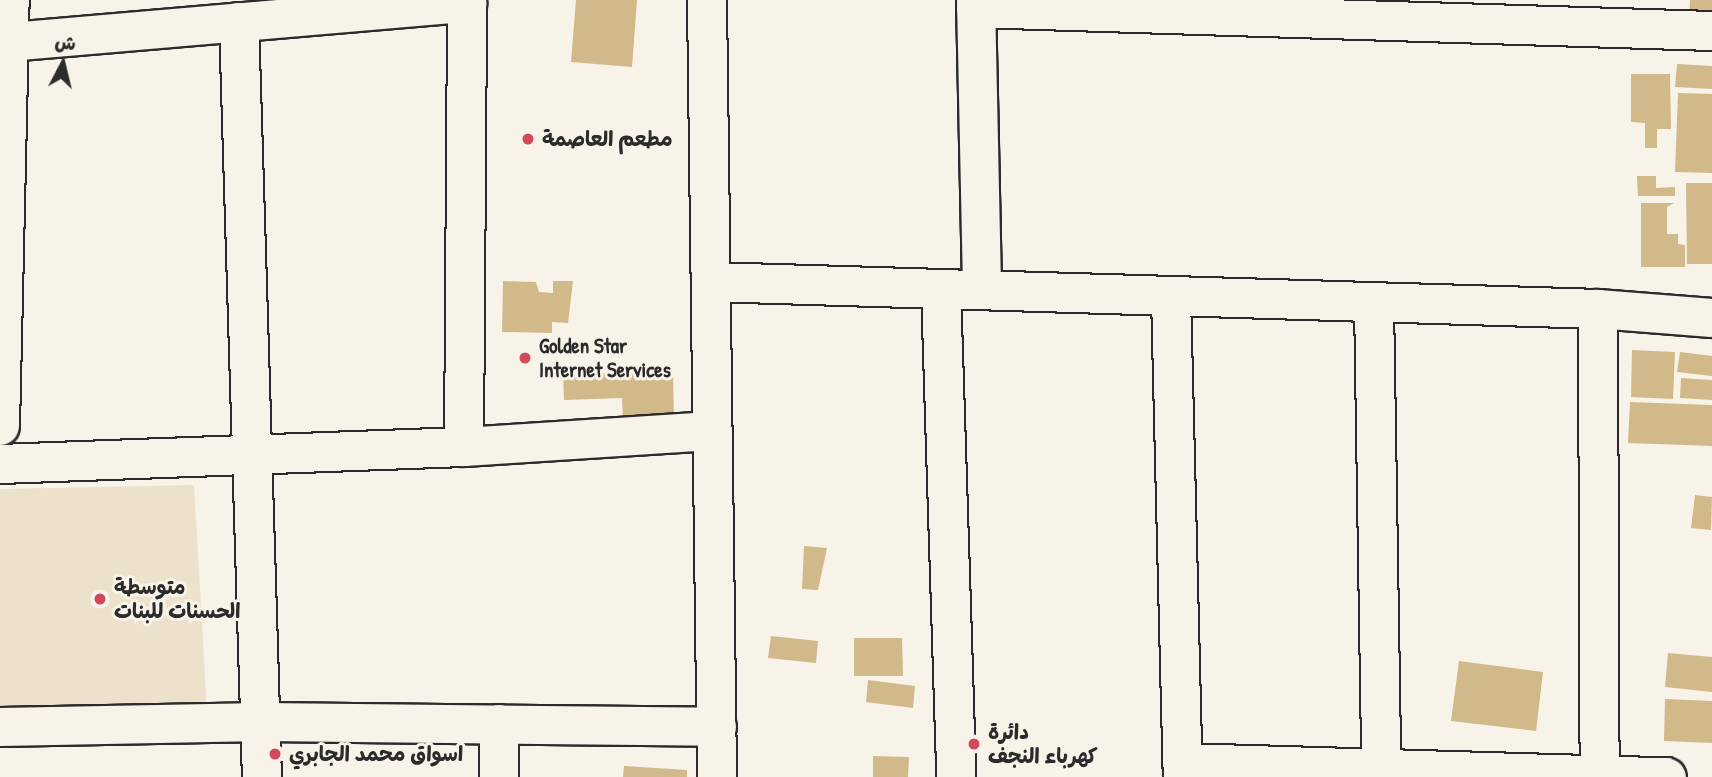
<!DOCTYPE html>
<meta charset="utf-8">
<style>
body{margin:0}
#map{position:relative;width:1712px;height:777px;overflow:hidden;background:#f7f3e8;font-family:"Patrick Hand","Playpen Sans Arabic",sans-serif}
div>[style]{position:absolute}
.built>*{inset:0;background:#ece2cc}
.building>*{inset:0;background:#d2b989}
.roads{filter:drop-shadow(2px 0 #2b2b2b) drop-shadow(-2px 0 #2b2b2b) drop-shadow(0 2px #2b2b2b) drop-shadow(0 -2px #2b2b2b)}
.minor>*{height:38px;margin:-19px;padding:0 19px;transform-origin:19px;border-radius:19px;background:#f7f3e8}
.dots>*{width:19px;height:19px;translate:-50% -50%;box-sizing:border-box;border:4px solid #f7f3e8;border-radius:50%}
span{translate:-50% -50%;white-space:nowrap;text-align:center;line-height:1.15;-webkit-text-stroke:6px #f7f3e8;paint-order:stroke}
.poi-label{font-size:21px;color:#2b2b2b;font-weight:700}
.left{translate:0 -50%;text-align:left}
.north{position:absolute;left:28px;top:28px;width:70px;height:70px;-webkit-text-stroke:5px #f7f3e8;paint-order:stroke;rotate:7deg;font-size:19px;font-weight:700;line-height:28px;text-align:center;color:#2b2b2b}
.north::after{content:'';display:block;margin:auto;width:24px;height:32px;background:#2b2b2b;clip-path:polygon(50% 0,100% 100%,50% 72%,0 100%)}
</style>
<div id="map">
<div class="built">
<div style="clip-path:polygon(194px 485px,207px 709px,0 712px,0 489px)"></div>
</div>
<div class="building">
<div style="clip-path:polygon(576px 0,637px 0,632px 67px,571px 62px)"></div>
<div style="clip-path:polygon(1690px 0,1712px 0,1712px 20px,1689px 19px)"></div>
<div style="clip-path:polygon(1677px 64px,1712px 66px,1712px 89px,1675px 87px)"></div>
<div style="clip-path:polygon(1631px 74px,1670px 74px,1671px 129px,1657px 129px,1657px 148px,1645px 148px,1645px 123px,1631px 122px)"></div>
<div style="clip-path:polygon(1678px 93px,1712px 94px,1712px 173px,1675px 172px)"></div>
<div style="clip-path:polygon(1637px 176px,1656px 176px,1656px 188px,1675px 187px,1675px 196px,1638px 196px)"></div>
<div style="clip-path:polygon(1686px 183px,1712px 183px,1712px 264px,1687px 264px)"></div>
<div style="clip-path:polygon(1641px 203px,1674px 203px,1667px 207px,1667px 234px,1678px 234px,1678px 244px,1685px 245px,1685px 267px,1641px 267px)"></div>
<div style="clip-path:polygon(503px 281px,536px 282px,539px 292px,553px 293px,553px 281px,573px 281px,568px 323px,552px 322px,552px 333px,502px 332px)"></div>
<div style="clip-path:polygon(1632px 350px,1675px 352px,1673px 399px,1631px 397px)"></div>
<div style="clip-path:polygon(1680px 352px,1712px 356px,1712px 376px,1677px 372px)"></div>
<div style="clip-path:polygon(673px 372px,674px 419px,623px 420px,622px 398px,564px 400px,563px 374px)"></div>
<div style="clip-path:polygon(1681px 378px,1712px 380px,1712px 400px,1680px 398px)"></div>
<div style="clip-path:polygon(1630px 402px,1712px 405px,1712px 446px,1628px 443px)"></div>
<div style="clip-path:polygon(1695px 495px,1712px 497px,1711px 530px,1691px 528px)"></div>
<div style="clip-path:polygon(804px 546px,827px 548px,818px 590px,802px 589px)"></div>
<div style="clip-path:polygon(771px 636px,818px 641px,816px 663px,768px 658px)"></div>
<div style="clip-path:polygon(854px 638px,902px 638px,903px 676px,854px 676px)"></div>
<div style="clip-path:polygon(1668px 653px,1712px 657px,1712px 692px,1665px 687px)"></div>
<div style="clip-path:polygon(1459px 661px,1543px 672px,1536px 731px,1451px 721px)"></div>
<div style="clip-path:polygon(868px 680px,915px 686px,913px 708px,866px 702px)"></div>
<div style="clip-path:polygon(1665px 699px,1712px 701px,1712px 743px,1664px 741px)"></div>
<div style="clip-path:polygon(873px 756px,909px 757px,908px 777px,873px 777px)"></div>
<div style="clip-path:polygon(624px 766px,687px 770px,687px 777px,623px 777px)"></div>
</div>
<div class="roads">
<div class="minor">
<div style="left:707px;top:0;width:777px;rotate:89.26deg"></div>
<div style="left:976px;top:0;width:290px;rotate:88.8deg"></div>
<div style="left:976px;top:8px;width:736px;rotate:1.79deg"></div>
<div style="left:239px;top:22px;width:755px;rotate:88.26deg"></div>
<div style="left:10px;top:42px;width:459px;rotate:-4.9deg"></div>
<div style="left:711px;top:282px;width:887px;rotate:1.74deg"></div>
<div style="left:1598px;top:309px;width:114px;rotate:4.5deg"></div>
<div style="left:941px;top:289px;width:488px;rotate:88.2deg"></div>
<div style="left:1171px;top:296px;width:481px;rotate:88.6deg"></div>
<div style="left:1374px;top:302px;width:466px;rotate:89.1deg"></div>
<div style="left:1598px;top:309px;width:466px;rotate:89.8deg"></div>
<div style="left:0;top:426px;width:426px;rotate:-88.7deg"></div>
<div style="left:464px;top:447px;width:447px;rotate:-89.6deg"></div>
<div style="left:0;top:464px;width:464px;rotate:-2.1deg"></div>
<div style="left:464px;top:447px;width:248px;rotate:-3.7deg"></div>
<div style="left:0;top:727px;width:263px;rotate:-1.1deg"></div>
<div style="left:263px;top:722px;width:454px;rotate:0.6deg"></div>
<div style="left:1183px;top:763px;width:484px;rotate:1.7deg"></div>
<div style="left:499px;top:777px;width:53px;rotate:-90deg"></div>
</div>
</div>
<div class="dots">
<div style="left:528px;top:139px;background:#d1495b"></div>
<div style="left:525px;top:358px;background:#d1495b"></div>
<div style="left:100px;top:599px;background:#d1495b"></div>
<div style="left:974px;top:744px;background:#d1495b"></div>
<div style="left:275px;top:754px;background:#d1495b"></div>
</div>
<div class="poi-label">
<span class="left" style="left:542px;top:139px">مطعم العاصمة</span>
<span class="left" style="left:539px;top:358px">Golden Star<br>Internet Services</span>
<span class="left" style="left:114px;top:599px">متوسطة<br>الحسنات للبنات</span>
<span class="left" style="left:988px;top:744px">دائرة<br>كهرباء النجف</span>
<span class="left" style="left:289px;top:754px">اسواق محمد الجابري</span>
</div>
<div class="north">ش</div>
</div>
